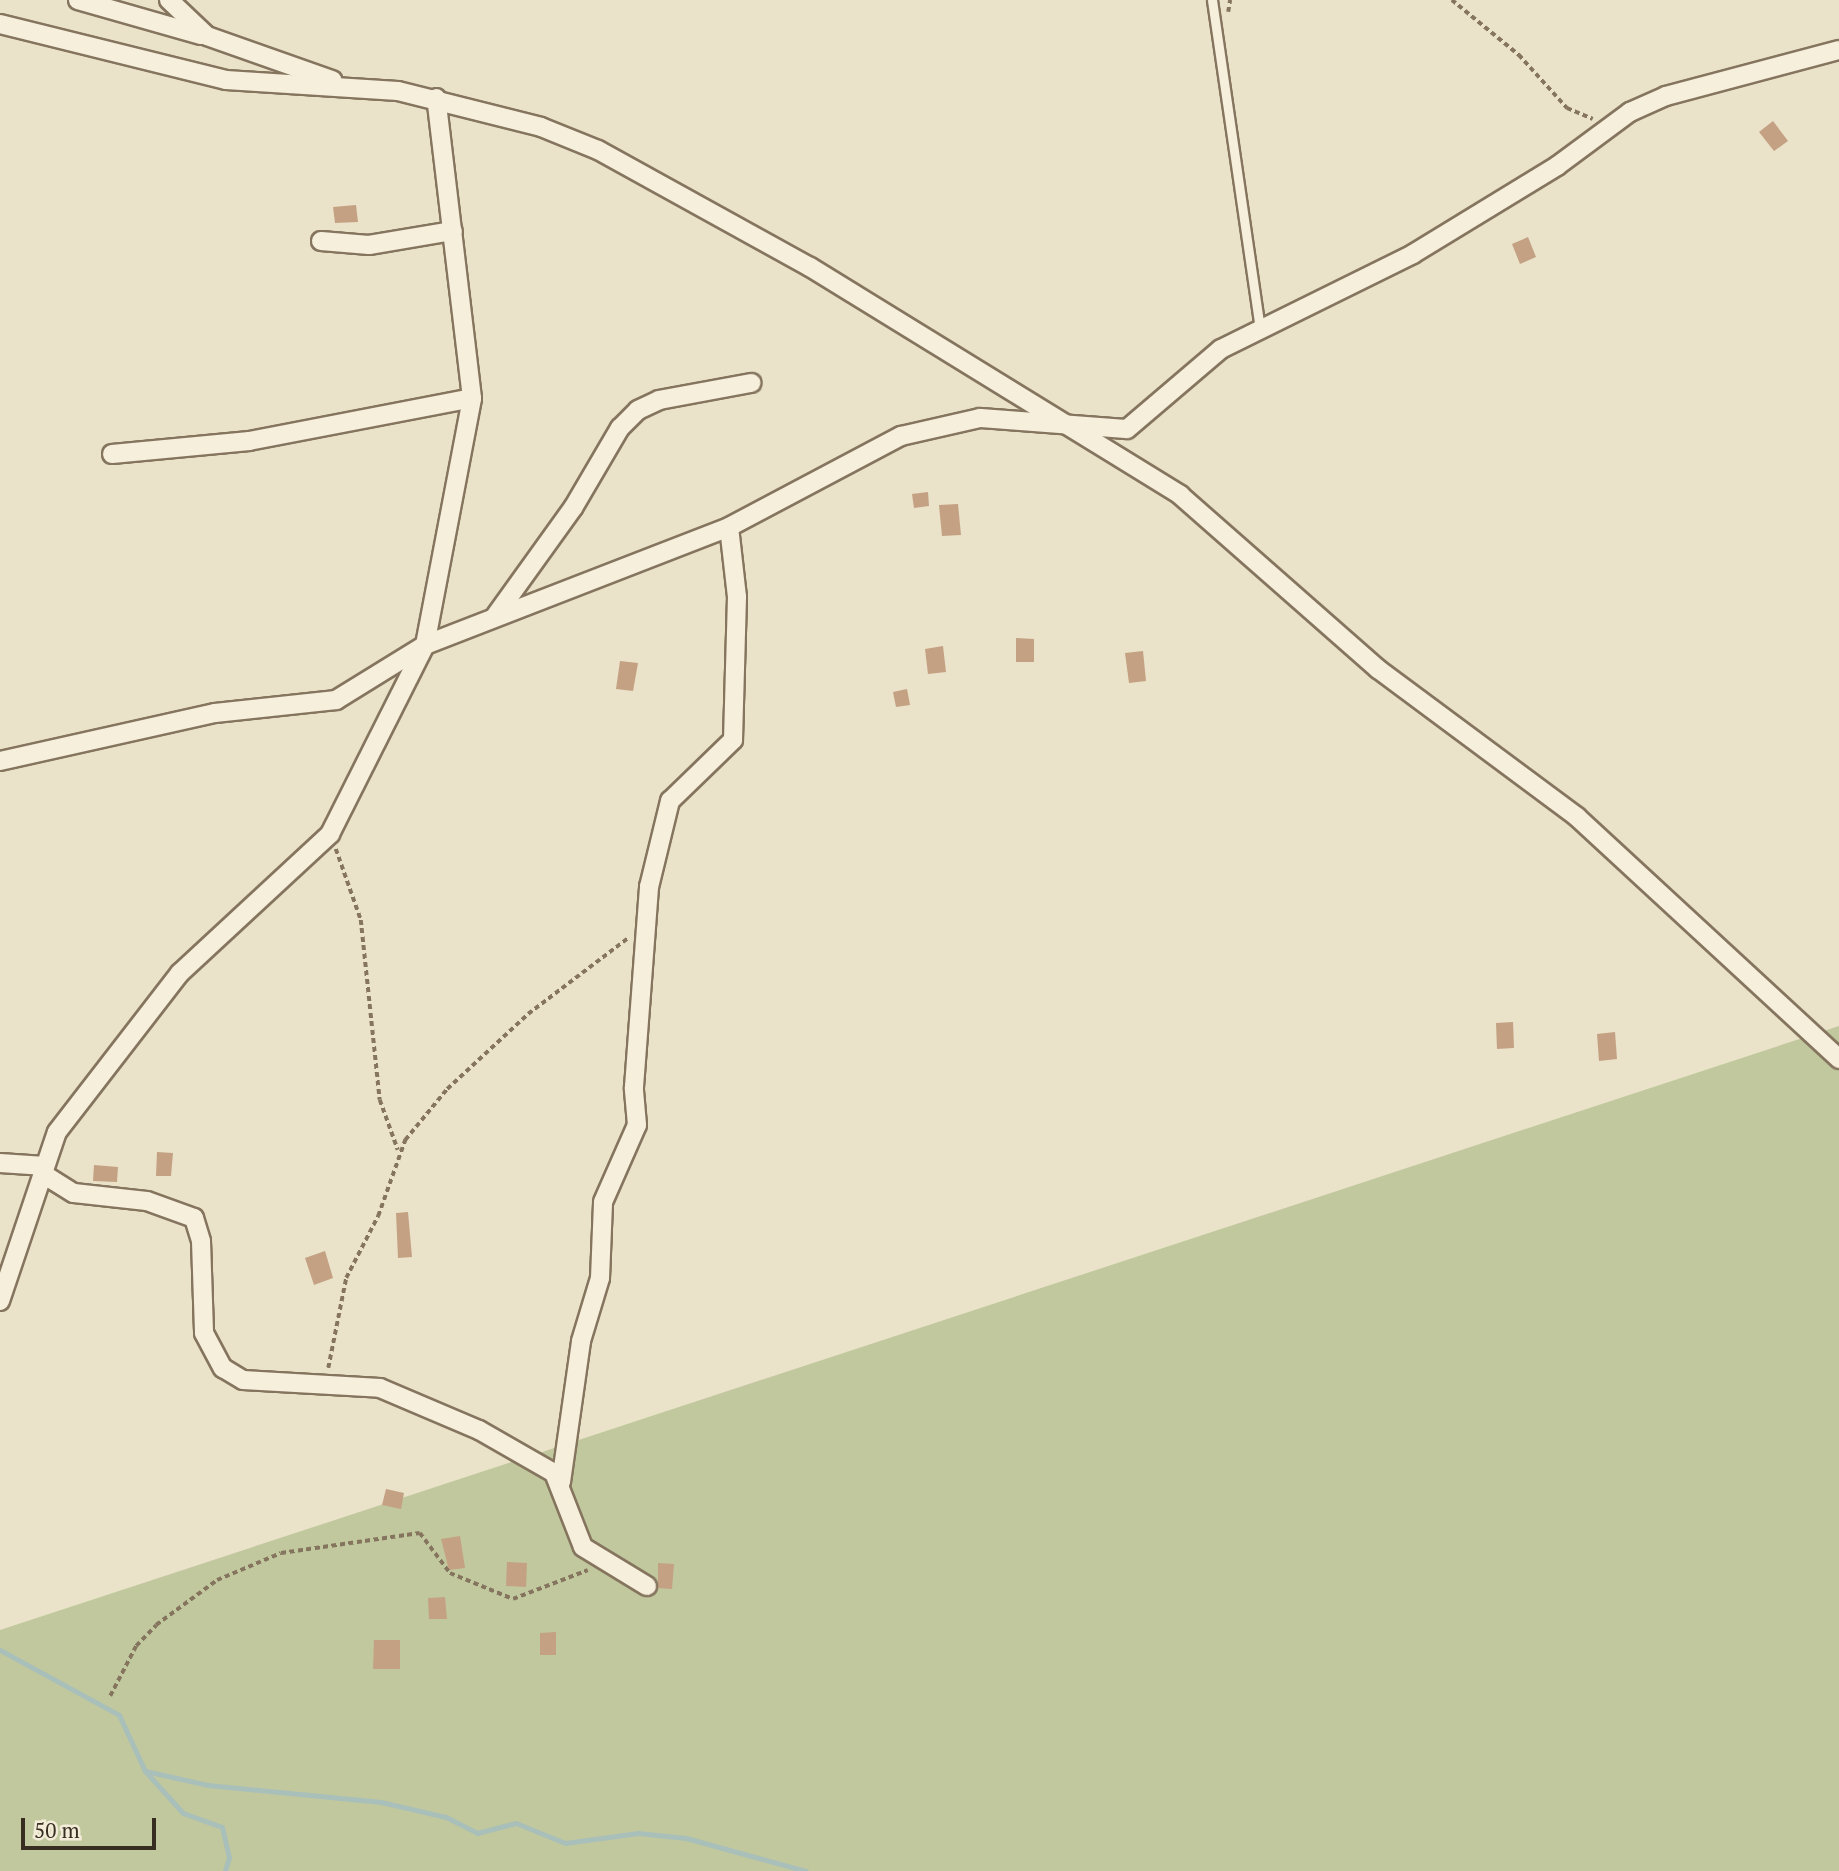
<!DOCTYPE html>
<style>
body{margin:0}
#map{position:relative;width:1839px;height:1871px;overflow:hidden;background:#eae2c9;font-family:"PT Serif",serif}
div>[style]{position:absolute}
.green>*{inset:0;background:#c1c89e}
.stream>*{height:5px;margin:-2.5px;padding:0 2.5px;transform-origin:2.5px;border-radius:2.5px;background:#a9bfba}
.building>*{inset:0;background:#c4a183}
.path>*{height:3.5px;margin-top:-1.75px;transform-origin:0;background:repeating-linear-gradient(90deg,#85755f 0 5px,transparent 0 8.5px)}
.roads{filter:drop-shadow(2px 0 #85755f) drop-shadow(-2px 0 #85755f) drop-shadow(0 2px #85755f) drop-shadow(0 -2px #85755f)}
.lane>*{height:9px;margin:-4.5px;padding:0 4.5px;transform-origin:4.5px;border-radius:4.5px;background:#f6efdc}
.street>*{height:18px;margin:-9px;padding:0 9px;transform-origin:9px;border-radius:9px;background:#f6efdc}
span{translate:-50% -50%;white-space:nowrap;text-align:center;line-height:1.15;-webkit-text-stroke:5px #f2ecd8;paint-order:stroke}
.scale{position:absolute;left:21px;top:1818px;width:135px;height:32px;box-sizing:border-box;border:4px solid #372d21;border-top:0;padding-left:9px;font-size:21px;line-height:24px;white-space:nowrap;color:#372d21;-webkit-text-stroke:5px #f2ecd8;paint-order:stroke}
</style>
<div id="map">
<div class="green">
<div style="clip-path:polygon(1839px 1026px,1839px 1871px,0 1871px,0 1630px)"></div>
</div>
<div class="stream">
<div style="left:0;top:1650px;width:136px;rotate:28.6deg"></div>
<div style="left:119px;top:1715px;width:62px;rotate:65.1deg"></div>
<div style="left:145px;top:1771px;width:65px;rotate:12.5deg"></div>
<div style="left:208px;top:1785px;width:174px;rotate:5.6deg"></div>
<div style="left:381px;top:1802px;width:67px;rotate:13deg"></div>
<div style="left:446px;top:1817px;width:35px;rotate:27deg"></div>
<div style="left:477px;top:1833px;width:40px;rotate:-14.4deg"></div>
<div style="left:516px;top:1823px;width:53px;rotate:22.2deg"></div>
<div style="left:565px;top:1843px;width:74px;rotate:-7.8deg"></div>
<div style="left:638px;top:1833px;width:48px;rotate:5.9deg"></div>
<div style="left:686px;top:1838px;width:124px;rotate:15.4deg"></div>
<div style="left:145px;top:1771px;width:57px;rotate:47.9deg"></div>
<div style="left:183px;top:1813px;width:41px;rotate:19.7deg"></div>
<div style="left:222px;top:1827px;width:31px;rotate:77deg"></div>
<div style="left:229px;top:1857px;width:15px;rotate:106deg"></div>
</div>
<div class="building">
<div style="clip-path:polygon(1773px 121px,1788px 141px,1774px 151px,1759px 132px)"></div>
<div style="clip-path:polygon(356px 205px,358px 222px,335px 223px,333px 207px)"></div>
<div style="clip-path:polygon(1528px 237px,1536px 257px,1520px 264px,1512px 244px)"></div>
<div style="clip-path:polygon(928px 492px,929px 506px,914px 508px,912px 494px)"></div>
<div style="clip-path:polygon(958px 504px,961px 535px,942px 536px,939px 505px)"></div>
<div style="clip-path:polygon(1016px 638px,1034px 639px,1034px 662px,1016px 662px)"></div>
<div style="clip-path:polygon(943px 646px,946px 672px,928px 674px,925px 649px)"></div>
<div style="clip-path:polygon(1143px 651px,1146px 681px,1129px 683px,1125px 653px)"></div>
<div style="clip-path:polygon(620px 661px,638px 663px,633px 691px,616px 689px)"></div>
<div style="clip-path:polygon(907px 689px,910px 705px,896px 707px,893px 692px)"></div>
<div style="clip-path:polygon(1513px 1022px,1514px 1048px,1497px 1049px,1496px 1023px)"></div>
<div style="clip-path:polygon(1615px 1032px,1617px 1059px,1599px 1061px,1597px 1034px)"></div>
<div style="clip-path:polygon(157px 1152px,173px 1153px,171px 1176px,156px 1176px)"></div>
<div style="clip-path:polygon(94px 1165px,118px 1167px,117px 1182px,93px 1181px)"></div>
<div style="clip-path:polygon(408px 1212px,412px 1257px,398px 1258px,396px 1213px)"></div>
<div style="clip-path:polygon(325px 1251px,333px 1278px,314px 1285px,305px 1258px)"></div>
<div style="clip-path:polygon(386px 1489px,404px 1493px,401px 1509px,382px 1505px)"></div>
<div style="clip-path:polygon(460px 1536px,465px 1568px,449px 1570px,441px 1539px)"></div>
<div style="clip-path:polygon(507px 1562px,527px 1563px,526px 1587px,506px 1586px)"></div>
<div style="clip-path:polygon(658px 1563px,674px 1564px,672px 1589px,658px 1588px)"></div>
<div style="clip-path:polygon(445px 1597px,447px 1619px,429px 1619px,428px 1598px)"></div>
<div style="clip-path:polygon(556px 1632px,556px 1655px,540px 1655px,540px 1633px)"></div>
<div style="clip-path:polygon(374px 1640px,400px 1640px,400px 1669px,373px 1669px)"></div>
</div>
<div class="path">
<div style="left:1452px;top:0;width:87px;rotate:39.4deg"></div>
<div style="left:1519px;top:55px;width:72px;rotate:47.8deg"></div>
<div style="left:1567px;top:108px;width:28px;rotate:23deg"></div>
<div style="left:1228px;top:12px;width:12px;rotate:-81deg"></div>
<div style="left:336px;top:849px;width:75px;rotate:70.6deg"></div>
<div style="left:361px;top:920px;width:181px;rotate:84deg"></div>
<div style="left:380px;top:1100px;width:53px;rotate:70.2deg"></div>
<div style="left:328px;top:1368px;width:92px;rotate:-78.7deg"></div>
<div style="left:346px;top:1278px;width:70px;rotate:-62.7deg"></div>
<div style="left:378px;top:1216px;width:81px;rotate:-70.4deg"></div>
<div style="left:405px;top:1140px;width:66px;rotate:-50.5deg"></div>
<div style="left:447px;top:1089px;width:110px;rotate:-42.8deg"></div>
<div style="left:528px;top:1014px;width:126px;rotate:-37.2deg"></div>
<div style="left:110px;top:1696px;width:56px;rotate:-62.5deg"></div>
<div style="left:136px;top:1646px;width:29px;rotate:-46deg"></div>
<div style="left:156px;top:1625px;width:76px;rotate:-36.4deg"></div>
<div style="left:217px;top:1580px;width:69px;rotate:-22.9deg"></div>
<div style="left:281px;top:1553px;width:140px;rotate:-8.2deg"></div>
<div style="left:420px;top:1533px;width:50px;rotate:53.1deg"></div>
<div style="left:450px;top:1573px;width:68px;rotate:22.4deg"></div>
<div style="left:513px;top:1599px;width:80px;rotate:-21.1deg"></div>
</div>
<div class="roads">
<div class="lane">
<div style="left:1212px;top:0;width:333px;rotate:81.7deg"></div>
</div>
<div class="street">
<div style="left:78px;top:0;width:128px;rotate:15.9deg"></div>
<div style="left:169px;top:0;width:52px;rotate:43.5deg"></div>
<div style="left:207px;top:36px;width:133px;rotate:19.4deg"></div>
<div style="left:0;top:24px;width:233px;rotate:13.9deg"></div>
<div style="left:226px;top:80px;width:172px;rotate:3.7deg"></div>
<div style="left:398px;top:91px;width:147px;rotate:14.1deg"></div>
<div style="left:541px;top:127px;width:61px;rotate:22deg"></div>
<div style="left:598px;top:150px;width:242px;rotate:28.9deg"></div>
<div style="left:810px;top:267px;width:435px;rotate:31.6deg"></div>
<div style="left:1180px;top:495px;width:264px;rotate:41.3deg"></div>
<div style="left:1378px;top:669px;width:248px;rotate:36.6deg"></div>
<div style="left:1577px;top:817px;width:357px;rotate:42.7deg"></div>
<div style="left:321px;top:241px;width:48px;rotate:4.8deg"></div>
<div style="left:369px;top:245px;width:85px;rotate:-9.5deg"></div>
<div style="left:112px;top:454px;width:138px;rotate:-5.4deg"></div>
<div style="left:249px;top:441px;width:227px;rotate:-10.9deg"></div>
<div style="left:496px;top:615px;width:132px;rotate:-54.3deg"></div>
<div style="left:573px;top:508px;width:93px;rotate:-59.6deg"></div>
<div style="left:620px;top:428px;width:25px;rotate:-45deg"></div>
<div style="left:638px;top:410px;width:23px;rotate:-25deg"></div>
<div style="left:659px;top:400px;width:94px;rotate:-10.5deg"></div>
<div style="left:0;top:761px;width:220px;rotate:-12.6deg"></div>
<div style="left:215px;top:713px;width:122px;rotate:-6.1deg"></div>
<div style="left:336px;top:700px;width:105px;rotate:-31.7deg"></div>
<div style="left:425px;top:645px;width:326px;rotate:-21.2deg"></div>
<div style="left:729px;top:527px;width:195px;rotate:-27.9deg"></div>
<div style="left:901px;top:436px;width:81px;rotate:-12.8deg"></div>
<div style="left:980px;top:418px;width:147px;rotate:4.3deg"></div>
<div style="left:1127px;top:429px;width:123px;rotate:-40.4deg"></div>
<div style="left:1221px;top:349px;width:214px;rotate:-26.3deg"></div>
<div style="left:1413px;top:254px;width:169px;rotate:-31.4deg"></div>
<div style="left:1557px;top:166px;width:91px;rotate:-36.5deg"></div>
<div style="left:1630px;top:112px;width:39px;rotate:-24deg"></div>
<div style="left:1666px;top:96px;width:179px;rotate:-14.9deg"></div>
<div style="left:0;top:1163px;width:45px;rotate:3.8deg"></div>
<div style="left:43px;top:1174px;width:36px;rotate:32deg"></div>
<div style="left:74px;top:1193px;width:73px;rotate:6.3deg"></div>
<div style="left:147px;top:1201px;width:50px;rotate:19.9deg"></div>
<div style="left:194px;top:1218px;width:24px;rotate:73deg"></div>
<div style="left:201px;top:1241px;width:92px;rotate:88.1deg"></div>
<div style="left:204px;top:1333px;width:40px;rotate:62deg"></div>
<div style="left:223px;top:1368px;width:23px;rotate:31deg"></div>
<div style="left:243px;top:1380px;width:137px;rotate:3.3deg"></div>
<div style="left:380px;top:1388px;width:108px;rotate:23deg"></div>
<div style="left:479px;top:1430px;width:86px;rotate:29.8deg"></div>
<div style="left:554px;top:1473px;width:79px;rotate:68.6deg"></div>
<div style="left:583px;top:1547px;width:75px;rotate:31.4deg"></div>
<div style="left:0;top:1301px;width:178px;rotate:-71.4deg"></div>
<div style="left:57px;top:1132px;width:201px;rotate:-52.3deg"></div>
<div style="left:180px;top:973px;width:205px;rotate:-42.8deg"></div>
<div style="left:330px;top:834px;width:212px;rotate:-63.3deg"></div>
<div style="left:425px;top:645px;width:251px;rotate:-79.2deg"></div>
<div style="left:472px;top:398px;width:302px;rotate:-96.8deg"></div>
<div style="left:561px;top:1482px;width:142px;rotate:-81.9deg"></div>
<div style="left:581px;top:1341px;width:66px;rotate:-73.2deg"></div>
<div style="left:600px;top:1278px;width:76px;rotate:-87.7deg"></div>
<div style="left:603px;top:1202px;width:84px;rotate:-66.2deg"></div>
<div style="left:637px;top:1125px;width:38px;rotate:-95deg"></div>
<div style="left:634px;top:1087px;width:201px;rotate:-85.7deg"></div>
<div style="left:649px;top:887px;width:89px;rotate:-76.3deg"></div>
<div style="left:670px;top:801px;width:88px;rotate:-44.1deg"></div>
<div style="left:733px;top:740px;width:143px;rotate:-88.4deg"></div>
<div style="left:737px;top:597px;width:70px;rotate:-96.5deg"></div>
</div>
</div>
<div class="scale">50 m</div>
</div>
